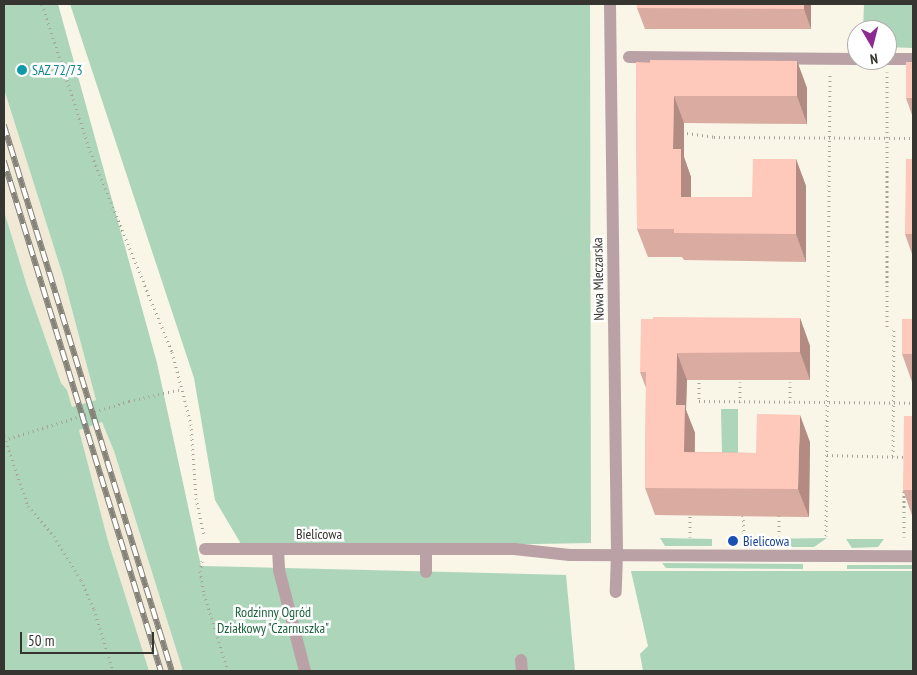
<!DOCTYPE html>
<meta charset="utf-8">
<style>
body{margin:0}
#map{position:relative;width:917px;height:675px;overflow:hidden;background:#f9f5e7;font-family:"PT Sans Narrow",sans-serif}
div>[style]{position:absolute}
.built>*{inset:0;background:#efe9d5}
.green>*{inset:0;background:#acd5ba}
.path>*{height:3px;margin-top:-1.5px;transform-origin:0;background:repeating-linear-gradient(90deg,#a6a399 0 1px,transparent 0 5px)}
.minor>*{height:12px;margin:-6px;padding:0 6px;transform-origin:6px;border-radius:6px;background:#b9a1a6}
.rail>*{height:5.5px;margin-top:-2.75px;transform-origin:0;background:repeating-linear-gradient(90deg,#fff 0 11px,#858279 0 22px);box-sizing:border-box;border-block:1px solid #858279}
.wall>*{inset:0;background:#daaca1}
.shaded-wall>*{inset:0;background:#b28c83}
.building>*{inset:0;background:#fec8bb}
.dots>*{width:14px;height:14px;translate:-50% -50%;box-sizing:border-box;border:2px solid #fff;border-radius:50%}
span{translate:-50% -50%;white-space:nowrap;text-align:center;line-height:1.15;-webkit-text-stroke:5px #fff;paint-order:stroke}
.culture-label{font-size:14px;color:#0d838f}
.left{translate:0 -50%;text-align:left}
.street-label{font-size:14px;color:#373530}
.transit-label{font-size:14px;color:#164399}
.park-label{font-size:14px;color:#1c633d}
.frame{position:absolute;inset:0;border:5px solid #373530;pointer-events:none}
.north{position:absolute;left:847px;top:20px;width:50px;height:50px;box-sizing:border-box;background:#fff;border:1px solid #afaeac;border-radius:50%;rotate:172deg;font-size:14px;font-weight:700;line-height:20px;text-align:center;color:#373530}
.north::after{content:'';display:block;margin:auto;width:18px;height:22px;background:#8d2a92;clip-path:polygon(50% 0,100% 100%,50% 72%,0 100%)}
.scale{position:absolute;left:20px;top:632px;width:134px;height:22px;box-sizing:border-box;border:2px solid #373530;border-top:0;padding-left:6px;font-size:15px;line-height:18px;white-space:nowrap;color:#373530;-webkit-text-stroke:4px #fff;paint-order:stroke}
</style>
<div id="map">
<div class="built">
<div style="clip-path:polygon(4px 89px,63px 276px,96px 400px,72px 408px,67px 390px,61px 383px,27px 286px,4px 211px)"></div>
<div style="clip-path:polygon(103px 422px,114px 451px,183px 671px,149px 671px,108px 541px,79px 430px)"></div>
</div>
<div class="green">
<div style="clip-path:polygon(4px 4px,58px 4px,157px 363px,201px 566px,566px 575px,575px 671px,183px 671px,114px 451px,102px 422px,79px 430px,108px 541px,149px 671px,4px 671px,4px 211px,27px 286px,61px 383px,67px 390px,72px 407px,96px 400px,63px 276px,4px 89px)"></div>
<div style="clip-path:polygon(70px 4px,590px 4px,591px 543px,244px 549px,215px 500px,194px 378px)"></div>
<div style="clip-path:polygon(864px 4px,913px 4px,913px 48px,887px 47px,887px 30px,863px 30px)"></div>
<div style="clip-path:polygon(721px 409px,738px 409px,738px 455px,722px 455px)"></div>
<div style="clip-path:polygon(660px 538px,712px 539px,712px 546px,665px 546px)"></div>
<div style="clip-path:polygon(827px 538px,814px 547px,755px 547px,755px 539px)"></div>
<div style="clip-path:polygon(846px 539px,884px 539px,878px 547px,852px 548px)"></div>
<div style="clip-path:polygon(662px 563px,803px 564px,803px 569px,666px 568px)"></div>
<div style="clip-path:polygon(847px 565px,913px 565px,913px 569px,847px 569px)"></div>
<div style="clip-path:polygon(631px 571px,913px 571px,913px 671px,643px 671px,640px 654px,648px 646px)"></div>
</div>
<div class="path">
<div style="left:42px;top:4px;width:155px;rotate:71.9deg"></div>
<div style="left:90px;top:151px;width:217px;rotate:67.8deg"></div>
<div style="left:172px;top:352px;width:74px;rotate:75.2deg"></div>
<div style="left:191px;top:424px;width:74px;rotate:86.1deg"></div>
<div style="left:196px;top:498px;width:39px;rotate:78deg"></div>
<div style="left:687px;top:133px;width:27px;rotate:8deg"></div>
<div style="left:714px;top:137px;width:199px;rotate:0.3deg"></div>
<div style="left:887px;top:327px;width:255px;rotate:-90deg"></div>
<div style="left:699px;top:382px;width:19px;rotate:90deg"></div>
<div style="left:699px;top:401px;width:214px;rotate:0.5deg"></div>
<div style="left:740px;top:402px;width:20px;rotate:-90deg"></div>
<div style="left:790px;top:402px;width:20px;rotate:-90deg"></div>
<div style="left:4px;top:436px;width:74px;rotate:71.1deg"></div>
<div style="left:28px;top:506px;width:40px;rotate:49deg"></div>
<div style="left:54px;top:536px;width:52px;rotate:58.5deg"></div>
<div style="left:81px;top:580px;width:32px;rotate:66deg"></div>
<div style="left:94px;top:609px;width:65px;rotate:73deg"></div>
<div style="left:4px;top:440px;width:131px;rotate:-17.3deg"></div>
<div style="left:129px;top:401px;width:54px;rotate:-12.8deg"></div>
<div style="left:827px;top:455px;width:77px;rotate:1.5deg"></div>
<div style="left:893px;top:456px;width:129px;rotate:-89.6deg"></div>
<div style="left:743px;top:515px;width:21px;rotate:87deg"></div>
<div style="left:779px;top:536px;width:21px;rotate:-90deg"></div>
<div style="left:826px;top:536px;width:464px;rotate:-89.5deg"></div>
<div style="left:690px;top:537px;width:22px;rotate:-90deg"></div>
<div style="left:904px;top:537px;width:46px;rotate:-90deg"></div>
<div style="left:202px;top:561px;width:10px;rotate:101deg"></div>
<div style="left:200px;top:571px;width:23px;rotate:80deg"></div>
<div style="left:204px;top:594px;width:81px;rotate:72.7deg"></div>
</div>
<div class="minor">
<div style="left:610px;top:4px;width:550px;rotate:89.27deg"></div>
<div style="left:617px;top:554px;width:38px;rotate:92deg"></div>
<div style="left:629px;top:57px;width:228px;rotate:0.5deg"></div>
<div style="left:887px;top:59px;width:26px"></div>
<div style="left:205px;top:549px;width:309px"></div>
<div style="left:514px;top:549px;width:56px;rotate:6.1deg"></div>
<div style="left:570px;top:555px;width:343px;rotate:0.2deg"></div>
<div style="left:278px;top:549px;width:21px;rotate:87deg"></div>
<div style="left:279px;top:570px;width:104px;rotate:75.6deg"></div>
<div style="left:426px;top:549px;width:23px;rotate:90deg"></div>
<div style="left:521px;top:660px;width:11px;rotate:85deg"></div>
</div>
<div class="rail">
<div style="left:4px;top:125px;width:571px;rotate:72.9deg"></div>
<div style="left:4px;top:161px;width:534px;rotate:72.89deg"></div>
</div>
<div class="wall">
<div style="clip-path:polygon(637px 4px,811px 4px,811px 29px,645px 29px,637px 8px)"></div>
<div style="clip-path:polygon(797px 61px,807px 88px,807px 124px,684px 123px,684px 157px,691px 177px,691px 197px,752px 197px,796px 159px,806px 186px,806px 262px,684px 260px,682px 257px,648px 257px,637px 229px,636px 62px)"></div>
<div style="clip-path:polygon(913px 62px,913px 118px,906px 98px)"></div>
<div style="clip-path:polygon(913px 159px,913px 257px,905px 234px)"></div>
<div style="clip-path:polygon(800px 318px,810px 346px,810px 380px,687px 380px,686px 410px,695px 433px,695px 452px,756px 453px,810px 442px,809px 517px,655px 515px,645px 488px,646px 388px,640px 372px,653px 319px)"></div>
<div style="clip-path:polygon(913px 319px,913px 382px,912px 382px,902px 354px)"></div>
<div style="clip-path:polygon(913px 416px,913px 518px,903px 490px)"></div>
</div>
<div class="shaded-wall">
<div style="clip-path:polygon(804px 4px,811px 4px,811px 29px,804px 9px)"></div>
<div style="clip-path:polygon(797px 61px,807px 88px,807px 124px,797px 96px)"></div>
<div style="clip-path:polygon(674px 96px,684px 123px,684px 157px,691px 177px,691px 225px,681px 197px,673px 149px)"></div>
<div style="clip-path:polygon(796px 159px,806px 186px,806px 262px,796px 234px)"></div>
<div style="clip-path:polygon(800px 318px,810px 346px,810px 380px,800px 352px)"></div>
<div style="clip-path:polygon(677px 353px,687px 380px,686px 410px,695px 433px,694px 480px,684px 452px,676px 405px)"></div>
<div style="clip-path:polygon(800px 415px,810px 442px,809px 517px,798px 489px)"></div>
</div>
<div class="building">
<div style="clip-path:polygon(637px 4px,804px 4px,804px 9px,637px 8px)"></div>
<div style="clip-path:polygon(650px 60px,797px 61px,797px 96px,674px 96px,673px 149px,681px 149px,681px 197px,752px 197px,753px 159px,796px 159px,796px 234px,674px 233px,674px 229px,637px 229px,636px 62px,650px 63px)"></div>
<div style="clip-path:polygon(906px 62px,913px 62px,913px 98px,906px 98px)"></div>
<div style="clip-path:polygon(906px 159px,913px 159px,913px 234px,905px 234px)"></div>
<div style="clip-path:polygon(653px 317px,800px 318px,800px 352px,677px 353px,676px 405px,685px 405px,684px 452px,756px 453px,757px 414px,800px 415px,798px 489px,645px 488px,646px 372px,640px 372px,641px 319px,653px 319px)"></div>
<div style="clip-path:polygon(902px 319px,913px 319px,913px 354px,902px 354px)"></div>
<div style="clip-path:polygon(904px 416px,913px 416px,913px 490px,903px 490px)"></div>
</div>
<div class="dots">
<div style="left:22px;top:70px;background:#0f9aa8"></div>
<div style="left:733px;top:541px;background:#1a4fb4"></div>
</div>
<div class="culture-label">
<span class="left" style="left:32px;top:70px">SAZ 72/73</span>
</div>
<div class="street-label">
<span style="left:598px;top:279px;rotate:-91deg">Nowa Mleczarska</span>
<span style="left:319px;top:534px">Bielicowa</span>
</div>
<div class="transit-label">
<span class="left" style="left:743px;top:541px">Bielicowa</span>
</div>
<div class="park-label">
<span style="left:273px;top:620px">Rodzinny Ogród<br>Działkowy "Czarnuszka"</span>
</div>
<div class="frame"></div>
<div class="north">N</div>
<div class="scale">50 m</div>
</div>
